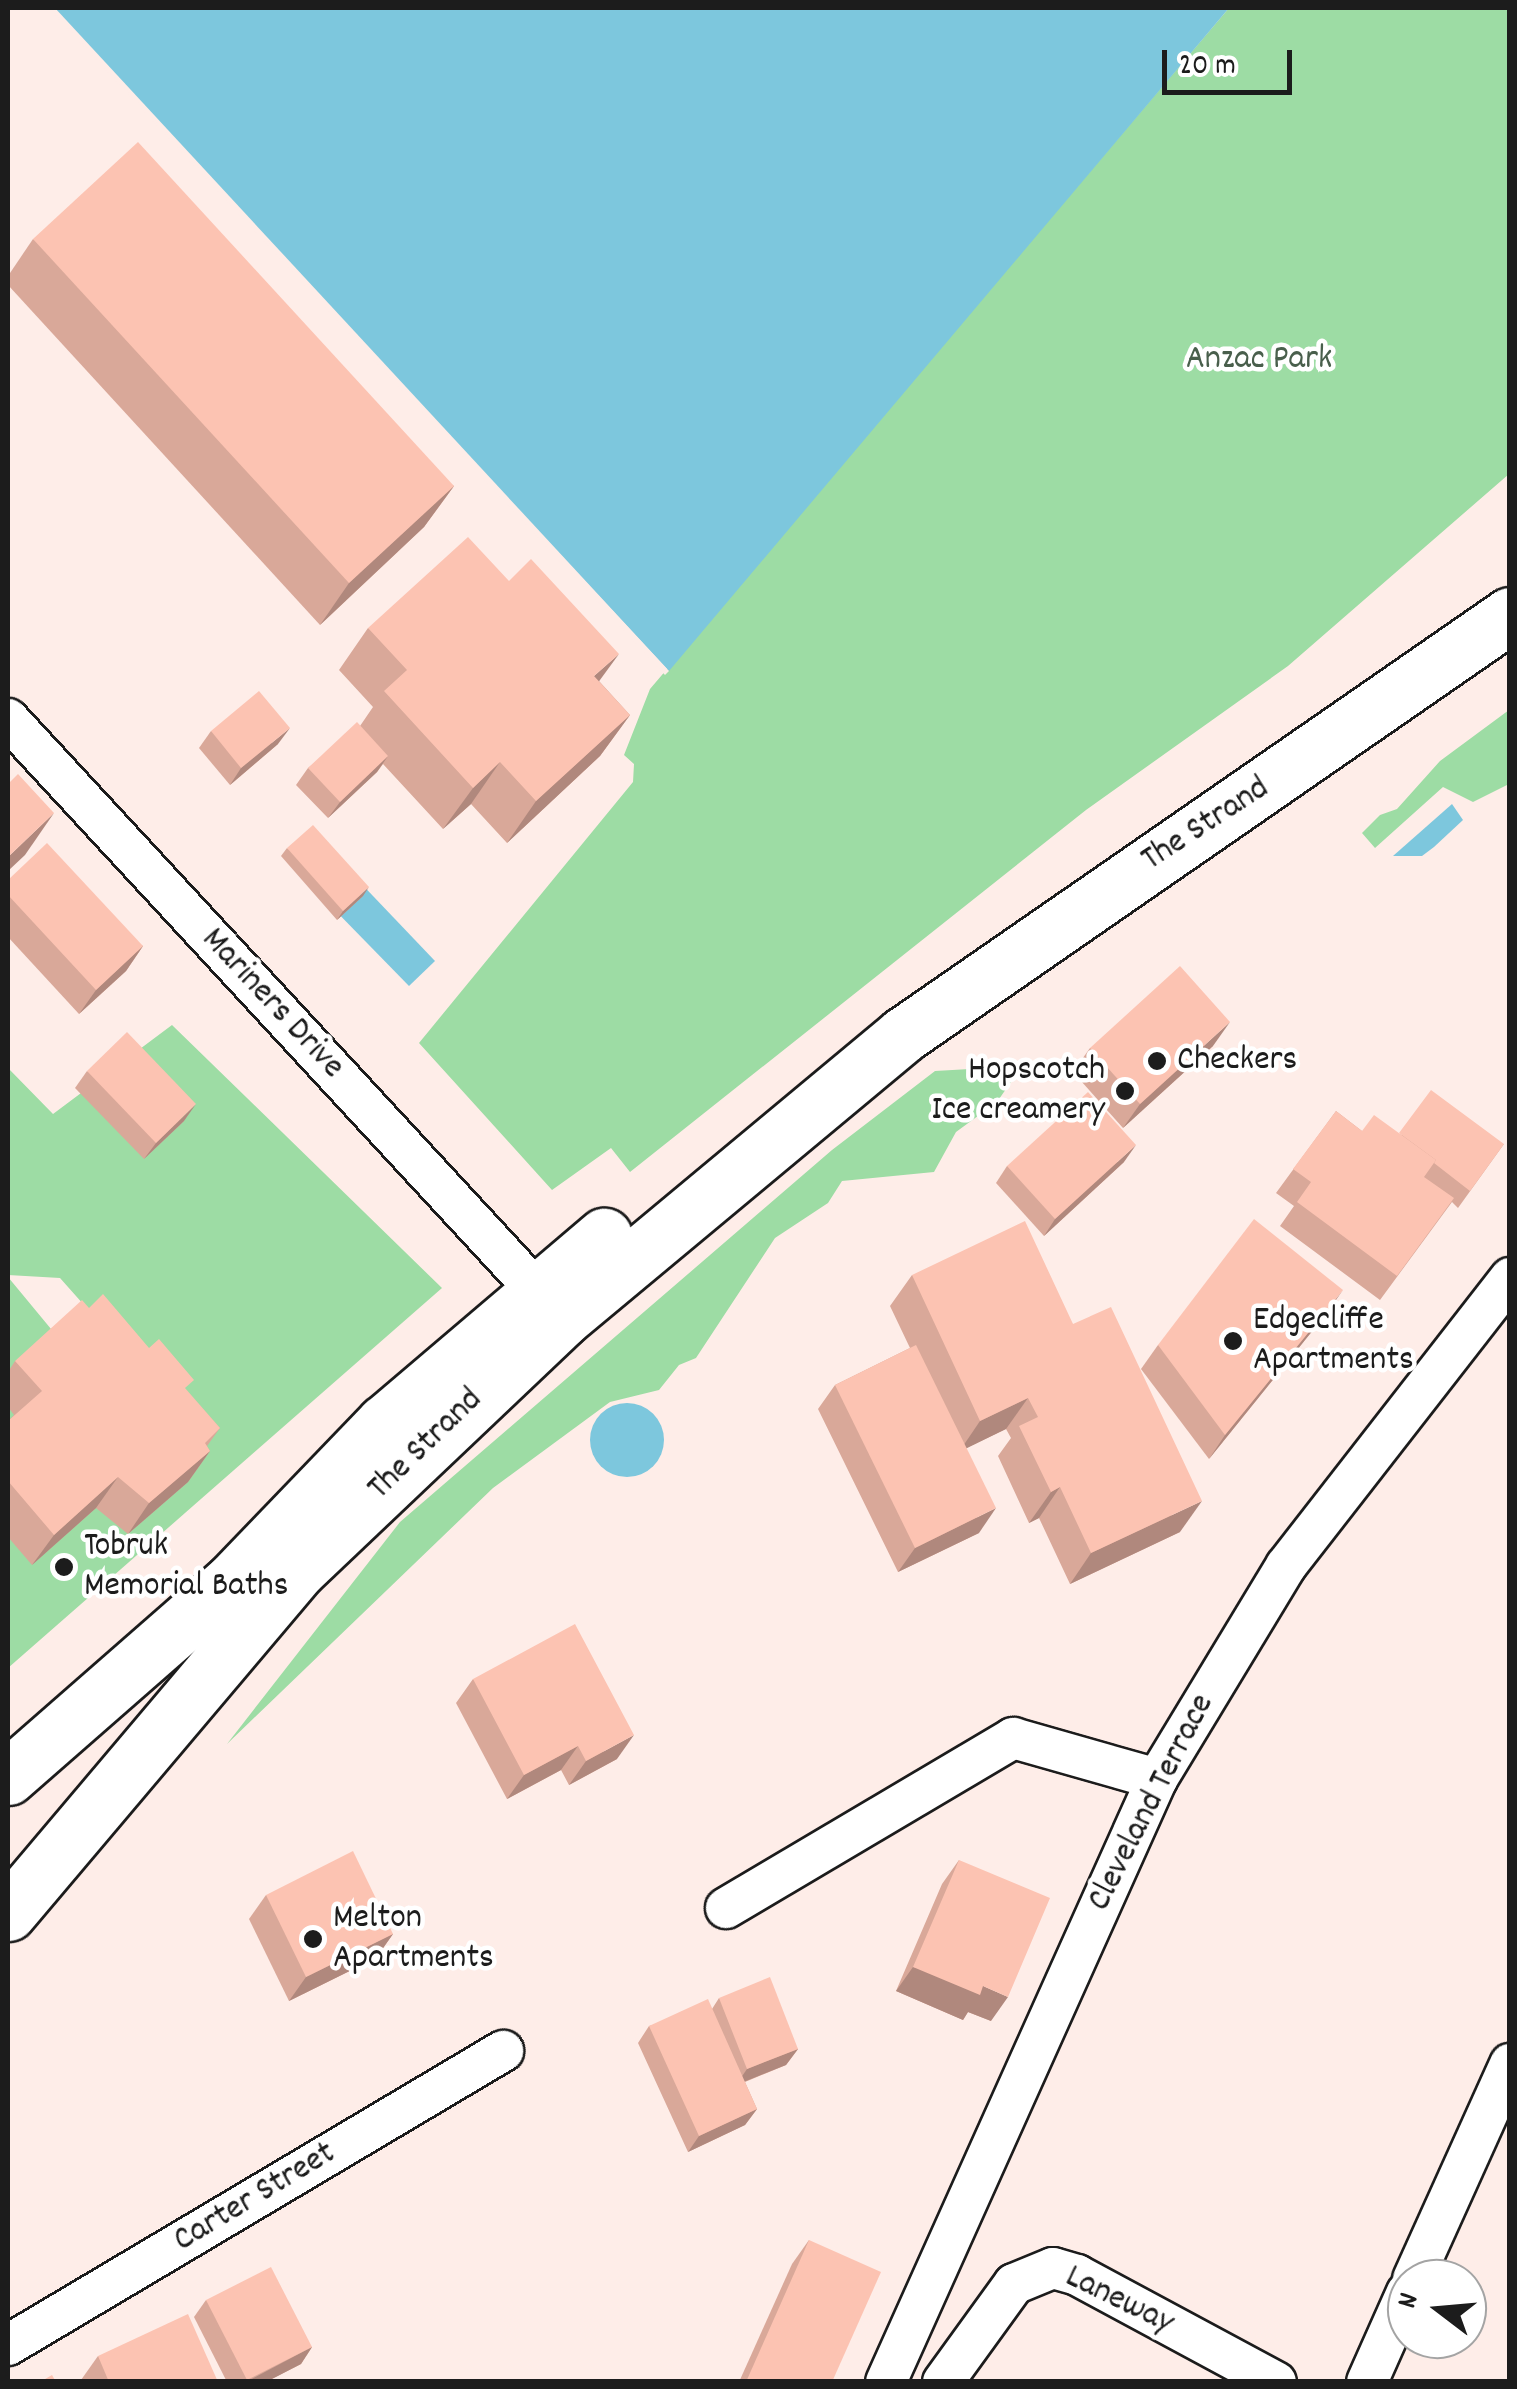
<!DOCTYPE html>
<style>
body{margin:0}
#map{position:relative;width:1517px;height:2389px;overflow:hidden;background:#feede8;font-family:Dekko,sans-serif}
div>[style]{position:absolute}
.green>*{inset:0;background:#9ddca4}
.water>*{inset:0;background:#7dc7dd}
.round{border-radius:50%}
.pier>*{inset:0;background:#feede8}
.roads{filter:drop-shadow(2px 0 #1c1c1c) drop-shadow(-2px 0 #1c1c1c) drop-shadow(0 2px #1c1c1c) drop-shadow(0 -2px #1c1c1c)}
.street>*{height:40px;margin:-20px;padding:0 20px;transform-origin:20px;border-radius:20px;background:#fff}
.secondary>*{height:55px;margin:-27.5px;padding:0 27.5px;transform-origin:27.5px;border-radius:27.5px;background:#fff}
.wall>*{inset:0;background:#d9a899}
.shaded-wall>*{inset:0;background:#b0887d}
.building>*{inset:0;background:#fcc3b2}
.dots>*{width:28px;height:28px;translate:-50% -50%;box-sizing:border-box;border:5px solid #fff;border-radius:50%}
span{translate:-50% -50%;white-space:nowrap;text-align:center;line-height:1.15;-webkit-text-stroke:9px #fff;paint-order:stroke}
.park-label{font-size:35px;color:#495f4c}
.street-label{font-size:35px;color:#1c1c1c}
.poi-label{font-size:35px;color:#1c1c1c}
.left{translate:0 -50%;text-align:left}
.right{translate:-100% -50%;text-align:right}
.frame{position:absolute;inset:0;border:10px solid #1c1c1c;pointer-events:none}
.north{position:absolute;left:1387px;top:2259px;width:100px;height:100px;box-sizing:border-box;background:#fff;border:2px solid #a4a4a4;border-radius:50%;rotate:286deg;font-size:28px;font-weight:700;line-height:40px;text-align:center;color:#1c1c1c}
.north::after{content:'';display:block;margin:auto;width:35px;height:45px;background:#1c1c1c;clip-path:polygon(50% 0,100% 100%,50% 72%,0 100%)}
.scale{position:absolute;left:1162px;top:50px;width:130px;height:45px;box-sizing:border-box;border:5px solid #1c1c1c;border-top:0;padding-left:12px;font-size:30px;line-height:35px;white-space:nowrap;color:#1c1c1c;-webkit-text-stroke:8px #fff;paint-order:stroke}
</style>
<div id="map">
<div class="green">
<div style="clip-path:polygon(1229px 8px,1509px 8px,1509px 474px,1288px 666px,1086px 810px,630px 1172px,611px 1148px,552px 1190px,419px 1043px,633px 782px,634px 764px,624px 755px,650px 689px)"></div>
<div style="clip-path:polygon(1509px 710px,1509px 784px,1473px 802px,1443px 787px,1375px 848px,1362px 833px,1380px 815px,1397px 809px,1440px 761px)"></div>
<div style="clip-path:polygon(172px 1025px,442px 1288px,8px 1668px,8px 1277px,56px 1335px,92px 1314px,60px 1278px,8px 1275px,8px 1068px,53px 1114px)"></div>
<div style="clip-path:polygon(1022px 1066px,997px 1102px,956px 1132px,934px 1172px,842px 1181px,828px 1203px,775px 1238px,696px 1358px,679px 1365px,659px 1390px,610px 1402px,493px 1488px,227px 1744px,400px 1522px,832px 1150px,935px 1071px)"></div>
</div>
<div class="water">
<div style="clip-path:polygon(55px 8px,1229px 8px,669px 671px)"></div>
<div style="clip-path:polygon(1452px 804px,1463px 820px,1434px 847px,1422px 856px,1393px 856px)"></div>
<div style="clip-path:polygon(353px 875px,435px 961px,409px 986px,326px 901px)"></div>
<div class="round" style="left:590px;top:1403px;width:74px;height:74px"></div>
</div>
<div class="pier">
<div style="clip-path:polygon(50px 8px,669px 671px,665px 675px,51px 11px)"></div>
</div>
<div class="roads">
<div class="street">
<div style="left:8px;top:719px;width:778px;rotate:47.24deg"></div>
<div style="left:726px;top:1908px;width:334px;rotate:-30.6deg"></div>
<div style="left:1013px;top:1738px;width:150px;rotate:15.9deg"></div>
<div style="left:1413px;top:2279px;width:236px;rotate:-65.7deg"></div>
<div style="left:8px;top:2345px;width:576px;rotate:-30.71deg"></div>
<div style="left:886px;top:2382px;width:661px;rotate:-65.8deg"></div>
<div style="left:1157px;top:1779px;width:249px;rotate:-58.8deg"></div>
<div style="left:1286px;top:1566px;width:365px;rotate:-52.1deg"></div>
<div style="left:943px;top:2382px;width:121px;rotate:-54.1deg"></div>
<div style="left:1014px;top:2284px;width:42px;rotate:-22.3deg"></div>
<div style="left:1053px;top:2268px;width:25px;rotate:16deg"></div>
<div style="left:1077px;top:2275px;width:226px;rotate:28.3deg"></div>
<div style="left:1367px;top:2382px;width:98px;rotate:-66deg"></div>
</div>
<div class="secondary">
<div style="left:8px;top:1777px;width:296px;rotate:-41.2deg"></div>
<div style="left:231px;top:1582px;width:221px;rotate:-46.1deg"></div>
<div style="left:384px;top:1423px;width:289px;rotate:-40.4deg"></div>
<div style="left:8px;top:1913px;width:452px;rotate:-49.8deg"></div>
<div style="left:300px;top:1568px;width:360px;rotate:-43.5deg"></div>
<div style="left:561px;top:1320px;width:445px;rotate:-39.8deg"></div>
<div style="left:903px;top:1035px;width:738px;rotate:-34.68deg"></div>
</div>
</div>
<div class="wall">
<div style="clip-path:polygon(33px 239px,454px 486px,424px 527px,320px 625px,8px 285px,8px 276px)"></div>
<div style="clip-path:polygon(368px 628px,599px 681px,630px 715px,600px 756px,507px 843px,471px 804px,443px 829px,383px 764px,377px 772px,328px 818px,296px 785px,308px 768px,360px 726px,373px 707px,339px 670px)"></div>
<div style="clip-path:polygon(211px 731px,278px 744px,230px 785px,199px 748px)"></div>
<div style="clip-path:polygon(287px 848px,363px 896px,337px 920px,281px 856px)"></div>
<div style="clip-path:polygon(8px 880px,143px 946px,126px 971px,79px 1014px,8px 937px)"></div>
<div style="clip-path:polygon(1213px 1046px,1123px 1128px,1073px 1072px,1090px 1048px)"></div>
<div style="clip-path:polygon(87px 1071px,184px 1121px,144px 1159px,75px 1088px)"></div>
<div style="clip-path:polygon(1336px 1111px,1362px 1131px,1504px 1144px,1458px 1208px,1452px 1202px,1380px 1300px,1280px 1226px,1294px 1206px,1276px 1193px)"></div>
<div style="clip-path:polygon(1124px 1162px,1044px 1236px,996px 1183px,1007px 1166px)"></div>
<div style="clip-path:polygon(912px 1275px,1073px 1324px,1180px 1532px,1070px 1584px,1039px 1518px,1029px 1523px,998px 1456px,1011px 1438px,1006px 1429px,966px 1448px,979px 1533px,898px 1572px,818px 1409px,835px 1385px,910px 1348px,890px 1306px)"></div>
<div style="clip-path:polygon(89px 1308px,186px 1390px,220px 1428px,207px 1446px,210px 1451px,188px 1482px,128px 1534px,96px 1508px,32px 1565px,8px 1537px,8px 1421px,14px 1415px,8px 1407px,8px 1372px,15px 1361px)"></div>
<div style="clip-path:polygon(1326px 1314px,1209px 1459px,1141px 1369px,1158px 1345px)"></div>
<div style="clip-path:polygon(473px 1679px,617px 1759px,569px 1785px,561px 1770px,507px 1799px,456px 1703px)"></div>
<div style="clip-path:polygon(959px 1860px,991px 2021px,968px 2012px,963px 2020px,896px 1991px,942px 1884px)"></div>
<div style="clip-path:polygon(266px 1895px,393px 1934px,376px 1958px,289px 2001px,249px 1919px)"></div>
<div style="clip-path:polygon(719px 1998px,798px 2049px,786px 2065px,745px 2082px,757px 2109px,745px 2125px,688px 2152px,638px 2043px,649px 2026px,712px 2009px)"></div>
<div style="clip-path:polygon(809px 2240px,832px 2382px,739px 2382px,792px 2264px)"></div>
<div style="clip-path:polygon(206px 2300px,312px 2347px,301px 2364px,266px 2382px,227px 2382px,194px 2317px)"></div>
<div style="clip-path:polygon(98px 2356px,218px 2382px,81px 2382px,81px 2380px)"></div>
</div>
<div class="shaded-wall">
<div style="clip-path:polygon(454px 486px,424px 527px,320px 625px,349px 583px)"></div>
<div style="clip-path:polygon(619px 654px,589px 695px,594px 676px)"></div>
<div style="clip-path:polygon(630px 715px,600px 756px,507px 843px,536px 801px)"></div>
<div style="clip-path:polygon(290px 728px,278px 744px,230px 785px,241px 768px)"></div>
<div style="clip-path:polygon(388px 756px,377px 772px,328px 818px,340px 802px)"></div>
<div style="clip-path:polygon(500px 762px,471px 804px,443px 829px,473px 788px)"></div>
<div style="clip-path:polygon(54px 813px,25px 855px,8px 871px,8px 857px)"></div>
<div style="clip-path:polygon(369px 887px,363px 896px,337px 920px,343px 911px)"></div>
<div style="clip-path:polygon(143px 946px,126px 971px,79px 1014px,96px 990px)"></div>
<div style="clip-path:polygon(1230px 1022px,1213px 1046px,1123px 1128px,1140px 1104px)"></div>
<div style="clip-path:polygon(196px 1104px,184px 1121px,144px 1159px,156px 1143px)"></div>
<div style="clip-path:polygon(1136px 1145px,1124px 1162px,1044px 1236px,1055px 1219px)"></div>
<div style="clip-path:polygon(1343px 1290px,1326px 1314px,1209px 1459px,1225px 1435px)"></div>
<div style="clip-path:polygon(1028px 1398px,1006px 1429px,959px 1452px,980px 1421px)"></div>
<div style="clip-path:polygon(210px 1451px,188px 1482px,128px 1534px,149px 1503px)"></div>
<div style="clip-path:polygon(118px 1477px,96px 1508px,32px 1565px,54px 1535px)"></div>
<div style="clip-path:polygon(1060px 1487px,1039px 1518px,1029px 1523px,1051px 1492px)"></div>
<div style="clip-path:polygon(1202px 1501px,1180px 1532px,1070px 1584px,1091px 1553px)"></div>
<div style="clip-path:polygon(996px 1508px,979px 1533px,898px 1572px,915px 1548px)"></div>
<div style="clip-path:polygon(634px 1735px,617px 1759px,569px 1785px,586px 1761px)"></div>
<div style="clip-path:polygon(578px 1746px,561px 1770px,507px 1799px,524px 1775px)"></div>
<div style="clip-path:polygon(393px 1934px,376px 1958px,289px 2001px,306px 1977px)"></div>
<div style="clip-path:polygon(913px 1967px,983px 1986px,1008px 1997px,991px 2021px,968px 2012px,963px 2020px,896px 1991px)"></div>
<div style="clip-path:polygon(798px 2049px,786px 2065px,736px 2085px,747px 2069px)"></div>
<div style="clip-path:polygon(757px 2109px,745px 2125px,688px 2152px,699px 2136px)"></div>
<div style="clip-path:polygon(312px 2347px,301px 2364px,266px 2382px,246px 2382px)"></div>
</div>
<div class="building">
<div style="clip-path:polygon(138px 142px,454px 486px,349px 583px,33px 239px)"></div>
<div style="clip-path:polygon(468px 537px,509px 581px,531px 559px,619px 654px,594px 676px,630px 715px,536px 801px,500px 762px,473px 788px,384px 691px,407px 670px,368px 628px)"></div>
<div style="clip-path:polygon(259px 691px,290px 728px,241px 768px,211px 731px)"></div>
<div style="clip-path:polygon(357px 722px,388px 756px,340px 802px,308px 768px)"></div>
<div style="clip-path:polygon(18px 774px,54px 813px,8px 857px,8px 784px)"></div>
<div style="clip-path:polygon(313px 825px,369px 887px,343px 911px,287px 848px)"></div>
<div style="clip-path:polygon(47px 843px,143px 946px,96px 990px,8px 895px,8px 880px)"></div>
<div style="clip-path:polygon(1180px 966px,1230px 1022px,1140px 1104px,1090px 1048px)"></div>
<div style="clip-path:polygon(127px 1032px,196px 1104px,156px 1143px,87px 1071px)"></div>
<div style="clip-path:polygon(1431px 1090px,1504px 1144px,1470px 1191px,1434px 1163px,1436px 1160px,1399px 1133px)"></div>
<div style="clip-path:polygon(1088px 1092px,1136px 1145px,1055px 1219px,1007px 1166px)"></div>
<div style="clip-path:polygon(1336px 1111px,1362px 1131px,1374px 1115px,1436px 1160px,1424px 1177px,1454px 1198px,1397px 1276px,1297px 1202px,1311px 1182px,1293px 1169px)"></div>
<div style="clip-path:polygon(1254px 1219px,1343px 1290px,1225px 1435px,1158px 1345px)"></div>
<div style="clip-path:polygon(1025px 1221px,1073px 1324px,1111px 1307px,1202px 1501px,1091px 1553px,1060px 1487px,1051px 1492px,1019px 1426px,1038px 1417px,1028px 1398px,980px 1421px,912px 1275px)"></div>
<div style="clip-path:polygon(103px 1294px,149px 1348px,159px 1339px,194px 1380px,185px 1388px,220px 1428px,205px 1443px,210px 1451px,149px 1503px,118px 1477px,54px 1535px,8px 1481px,8px 1421px,42px 1391px,15px 1361px,82px 1300px,89px 1308px)"></div>
<div style="clip-path:polygon(916px 1345px,996px 1508px,915px 1548px,835px 1385px)"></div>
<div style="clip-path:polygon(575px 1624px,634px 1735px,586px 1761px,578px 1746px,524px 1775px,473px 1679px)"></div>
<div style="clip-path:polygon(353px 1851px,393px 1934px,306px 1977px,266px 1895px)"></div>
<div style="clip-path:polygon(959px 1860px,1050px 1898px,1008px 1997px,983px 1986px,980px 1995px,913px 1967px)"></div>
<div style="clip-path:polygon(770px 1977px,798px 2049px,747px 2069px,719px 1998px)"></div>
<div style="clip-path:polygon(708px 1999px,757px 2109px,699px 2136px,649px 2026px)"></div>
<div style="clip-path:polygon(809px 2240px,881px 2272px,832px 2382px,746px 2382px)"></div>
<div style="clip-path:polygon(271px 2267px,312px 2347px,247px 2380px,206px 2300px)"></div>
<div style="clip-path:polygon(188px 2314px,218px 2382px,109px 2382px,98px 2356px)"></div>
<div style="clip-path:polygon(52px 2375px,56px 2382px,40px 2382px)"></div>
</div>
<div class="dots">
<div style="left:1157px;top:1061px;background:#1c1c1c"></div>
<div style="left:1125px;top:1091px;background:#1c1c1c"></div>
<div style="left:1233px;top:1341px;background:#1c1c1c"></div>
<div style="left:64px;top:1567px;background:#1c1c1c"></div>
<div style="left:313px;top:1939px;background:#1c1c1c"></div>
</div>
<div class="park-label">
<span style="left:1259px;top:360px">Anzac Park</span>
</div>
<div class="street-label">
<span style="left:1206px;top:825px;rotate:-33deg">The Strand</span>
<span style="left:272px;top:1004px;rotate:47deg">Mariners Drive</span>
<span style="left:426px;top:1445px;rotate:-44deg">The Strand</span>
<span style="left:1152px;top:1803px;rotate:-63deg">Cleveland Terrace</span>
<span style="left:255px;top:2198px;rotate:-31deg">Carter Street</span>
<span style="left:1119px;top:2301px;rotate:26deg">Laneway</span>
</div>
<div class="poi-label">
<span class="left" style="left:1177px;top:1061px">Checkers</span>
<span class="right" style="left:1105px;top:1091px">Hopscotch<br>Ice creamery</span>
<span class="left" style="left:1253px;top:1341px">Edgecliffe<br>Apartments</span>
<span class="left" style="left:84px;top:1567px">Tobruk<br>Memorial Baths</span>
<span class="left" style="left:333px;top:1939px">Melton<br>Apartments</span>
</div>
<div class="frame"></div>
<div class="north">N</div>
<div class="scale">20 m</div>
</div>
